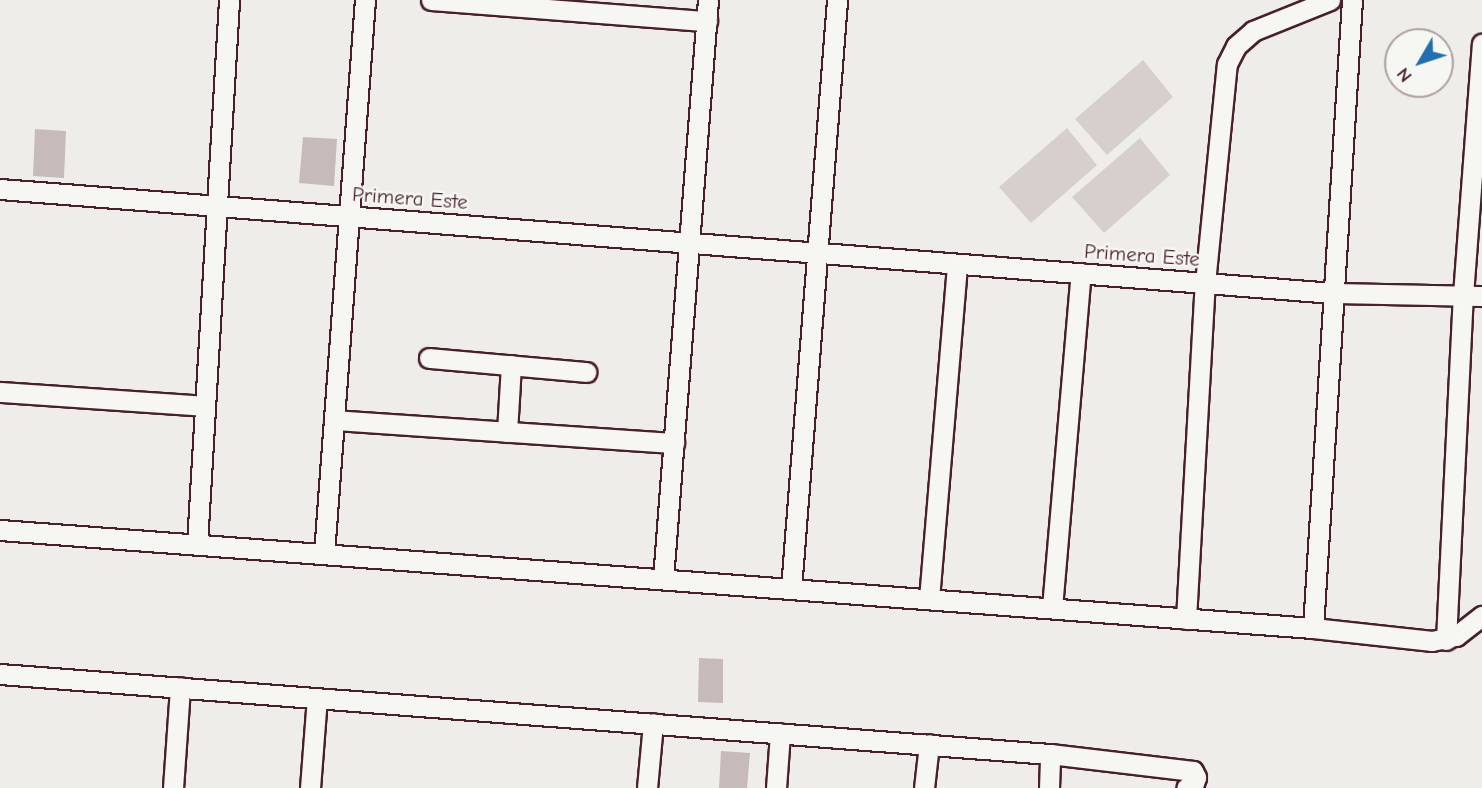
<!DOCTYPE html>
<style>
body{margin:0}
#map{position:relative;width:1482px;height:788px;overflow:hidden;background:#efedea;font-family:"Comic Neue",sans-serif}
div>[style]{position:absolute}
.green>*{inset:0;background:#d7cfce}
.building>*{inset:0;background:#c6babb}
.roads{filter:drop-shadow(2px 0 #4a1f2b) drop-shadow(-2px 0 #4a1f2b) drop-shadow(0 2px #4a1f2b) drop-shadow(0 -2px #4a1f2b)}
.street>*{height:19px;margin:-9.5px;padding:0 9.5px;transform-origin:9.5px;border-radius:9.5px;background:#f6f6f2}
span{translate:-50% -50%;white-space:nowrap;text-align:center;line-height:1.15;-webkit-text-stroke:5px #f6f6f2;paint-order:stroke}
.street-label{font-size:21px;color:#4a1f2b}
.north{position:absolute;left:1384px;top:28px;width:70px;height:70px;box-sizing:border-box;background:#f6f6f2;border:2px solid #b1a0a2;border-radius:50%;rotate:231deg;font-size:19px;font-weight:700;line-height:28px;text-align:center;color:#4a1f2b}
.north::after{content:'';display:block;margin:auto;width:24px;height:32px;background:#1f6fb2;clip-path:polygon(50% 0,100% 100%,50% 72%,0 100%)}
</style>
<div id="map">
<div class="green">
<div style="clip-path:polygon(1143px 60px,1173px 97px,1107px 155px,1075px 119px)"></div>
<div style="clip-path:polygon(1067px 128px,1097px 165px,1031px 223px,999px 187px)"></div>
<div style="clip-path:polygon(1140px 138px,1170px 175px,1104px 233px,1072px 197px)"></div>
</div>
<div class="building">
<div style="clip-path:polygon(35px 129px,66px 131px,64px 178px,33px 176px)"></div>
<div style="clip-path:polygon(303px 137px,337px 139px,334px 186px,299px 183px)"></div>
<div style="clip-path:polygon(699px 658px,723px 659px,723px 703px,698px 702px)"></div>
<div style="clip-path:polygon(721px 751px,750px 753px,747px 788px,719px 788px)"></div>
</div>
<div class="roads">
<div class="street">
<div style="left:431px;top:0;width:277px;rotate:4.4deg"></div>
<div style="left:0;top:189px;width:1337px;rotate:4.46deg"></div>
<div style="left:1333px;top:293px;width:149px;rotate:1.2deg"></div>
<div style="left:429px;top:358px;width:158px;rotate:5.1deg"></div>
<div style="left:0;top:392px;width:205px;rotate:3.9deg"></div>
<div style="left:334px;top:420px;width:341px;rotate:3.9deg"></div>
<div style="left:507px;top:432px;width:67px;rotate:-86.6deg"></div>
<div style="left:0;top:530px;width:1317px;rotate:4.27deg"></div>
<div style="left:1313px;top:628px;width:120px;rotate:6.2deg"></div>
<div style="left:1432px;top:641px;width:25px;rotate:-12deg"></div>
<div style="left:1456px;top:636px;width:33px;rotate:-38deg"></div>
<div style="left:197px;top:544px;width:545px;rotate:-86.63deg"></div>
<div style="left:324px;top:554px;width:556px;rotate:-85.77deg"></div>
<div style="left:663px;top:579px;width:581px;rotate:-85.56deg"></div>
<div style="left:791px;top:589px;width:591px;rotate:-85.53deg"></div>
<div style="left:929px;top:599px;width:336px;rotate:-85.2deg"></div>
<div style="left:1052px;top:608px;width:336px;rotate:-85.1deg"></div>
<div style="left:1186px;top:619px;width:337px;rotate:-86.8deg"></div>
<div style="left:1205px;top:283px;width:220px;rotate:-84.3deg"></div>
<div style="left:1227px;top:64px;width:20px;rotate:-63deg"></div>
<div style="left:1236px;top:46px;width:23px;rotate:-41deg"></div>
<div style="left:1253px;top:31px;width:83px;rotate:-21.9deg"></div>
<div style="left:1313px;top:628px;width:629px;rotate:-86.45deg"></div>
<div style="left:1446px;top:640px;width:345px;rotate:-87.2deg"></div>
<div style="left:1463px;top:295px;width:252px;rotate:-85.7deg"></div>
<div style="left:0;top:674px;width:1053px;rotate:4.36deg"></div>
<div style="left:1050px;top:754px;width:144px;rotate:6.8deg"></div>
<div style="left:1193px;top:771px;width:7px;rotate:63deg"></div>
<div style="left:1196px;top:777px;width:6px;rotate:108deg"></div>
<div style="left:1194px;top:783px;width:9px;rotate:148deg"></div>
<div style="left:173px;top:788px;width:101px;rotate:-86deg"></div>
<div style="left:310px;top:788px;width:90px;rotate:-85.6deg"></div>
<div style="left:647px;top:788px;width:65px;rotate:-84.7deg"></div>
<div style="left:776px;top:788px;width:55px;rotate:-85.8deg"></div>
<div style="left:924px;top:788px;width:44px;rotate:-83.5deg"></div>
<div style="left:1049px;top:788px;width:34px;rotate:-88deg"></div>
</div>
</div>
<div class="street-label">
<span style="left:410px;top:198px;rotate:4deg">Primera Este</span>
<span style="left:1142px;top:255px;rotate:4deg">Primera Este</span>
</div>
<div class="north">N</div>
</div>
